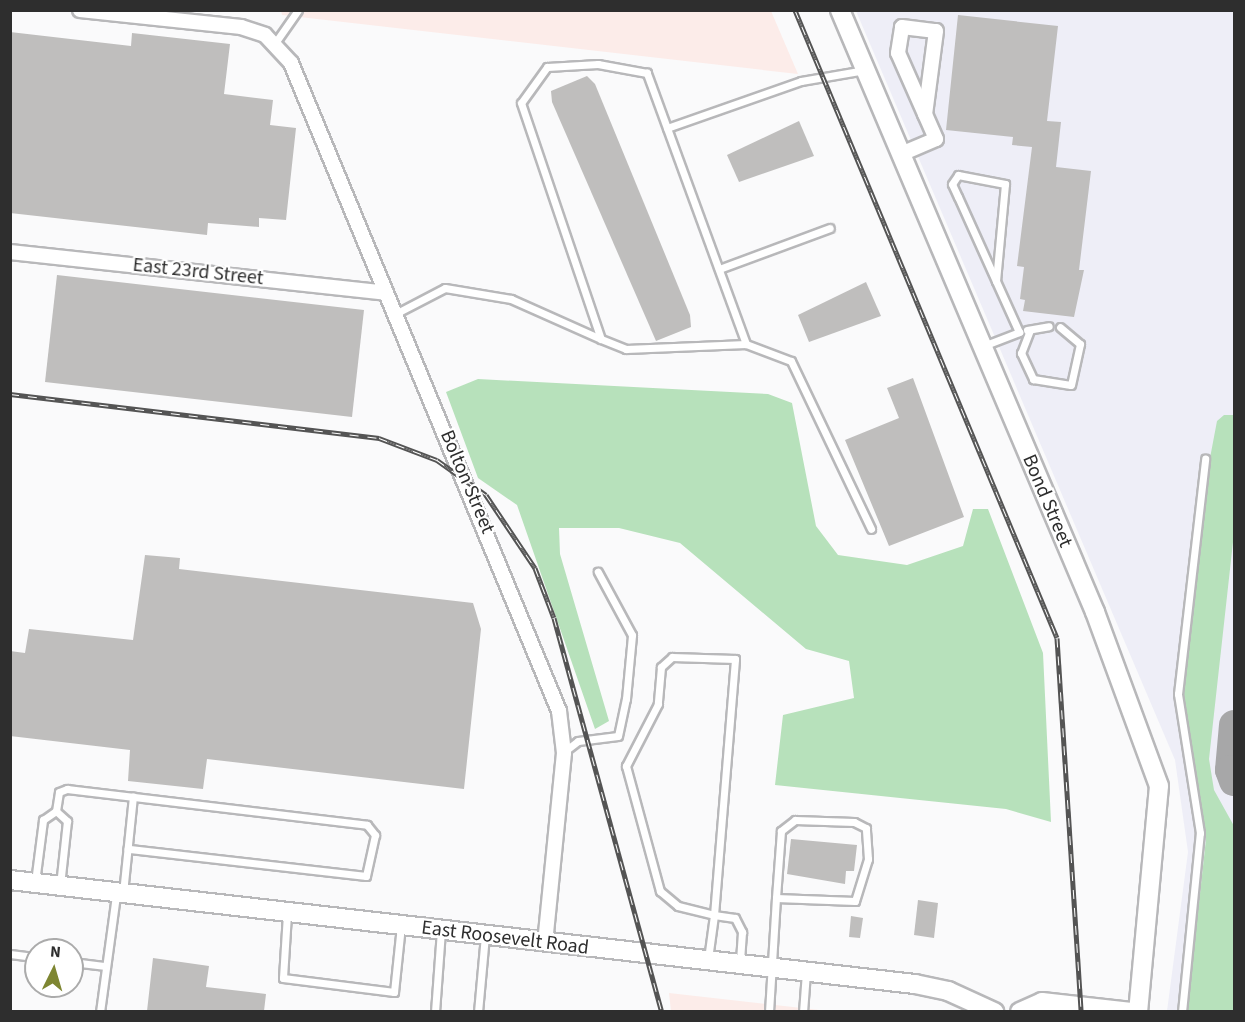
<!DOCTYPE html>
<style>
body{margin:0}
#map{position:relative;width:1245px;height:1022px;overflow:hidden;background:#fafafb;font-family:"Source Sans 3",sans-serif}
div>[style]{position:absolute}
.industrial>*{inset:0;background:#fcece9}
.built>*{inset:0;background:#eeeef7}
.green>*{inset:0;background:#b7e1bb}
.taxiway>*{height:30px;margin:-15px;padding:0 15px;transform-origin:15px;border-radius:15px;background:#a7a7a8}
.building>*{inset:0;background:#bfbebd}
.roads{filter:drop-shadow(2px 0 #b8b8ba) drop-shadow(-2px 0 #b8b8ba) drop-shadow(0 2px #b8b8ba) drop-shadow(0 -2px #b8b8ba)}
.lane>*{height:7px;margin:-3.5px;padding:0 3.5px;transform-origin:3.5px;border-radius:3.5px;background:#fff}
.street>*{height:14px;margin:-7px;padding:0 7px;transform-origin:7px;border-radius:7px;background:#fff}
.secondary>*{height:18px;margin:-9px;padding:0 9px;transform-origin:9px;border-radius:9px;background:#fff}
.rail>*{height:5px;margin-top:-2.5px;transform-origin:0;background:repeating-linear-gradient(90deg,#fff 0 9px,#545454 0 18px);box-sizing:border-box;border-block:2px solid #545454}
span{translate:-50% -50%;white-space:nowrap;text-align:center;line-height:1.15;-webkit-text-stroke:4.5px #fff;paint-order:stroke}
.street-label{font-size:20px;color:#2e2e2e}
.frame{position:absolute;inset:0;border:12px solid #2e2e2e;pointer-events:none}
.north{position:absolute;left:24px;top:938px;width:60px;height:60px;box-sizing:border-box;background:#fff;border:2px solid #ababab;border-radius:50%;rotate:5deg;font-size:16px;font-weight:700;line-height:24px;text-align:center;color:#2e2e2e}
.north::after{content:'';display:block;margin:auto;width:21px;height:27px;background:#7e8632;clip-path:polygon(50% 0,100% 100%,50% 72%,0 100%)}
</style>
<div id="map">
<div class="industrial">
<div style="clip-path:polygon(281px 11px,771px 11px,798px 74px,282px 15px)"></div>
<div style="clip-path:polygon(669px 993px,828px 1011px,671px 1011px)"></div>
</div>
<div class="built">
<div style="clip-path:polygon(856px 11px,1234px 11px,1234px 1011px,1167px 1011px,1188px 852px,1175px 760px)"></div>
</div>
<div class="green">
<div style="clip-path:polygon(478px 379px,768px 394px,792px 403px,816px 526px,838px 555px,907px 565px,963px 546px,973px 509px,988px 509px,1043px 653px,1051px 822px,1006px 809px,775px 785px,783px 715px,854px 698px,849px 661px,806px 649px,680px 543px,619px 528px,559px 528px,560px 554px,609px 721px,595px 729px,517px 505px,478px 478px,446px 392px)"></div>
<div style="clip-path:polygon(1224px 415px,1234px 415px,1234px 533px,1209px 759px,1214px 790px,1234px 826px,1234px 1011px,1187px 1011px,1206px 839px,1183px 692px,1210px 458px,1217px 421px)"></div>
</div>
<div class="taxiway">
<div style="left:1234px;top:725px;width:45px;rotate:95.1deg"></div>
<div style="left:1230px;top:770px;width:12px;rotate:70deg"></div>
</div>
<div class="building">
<div style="clip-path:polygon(958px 15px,1058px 26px,1047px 121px,1061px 122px,1056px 167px,1091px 171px,1079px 270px,1084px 270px,1074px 317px,1023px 311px,1025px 300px,1020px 299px,1024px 267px,1017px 266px,1032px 147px,1012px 145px,1013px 137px,946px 130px)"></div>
<div style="clip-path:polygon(10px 32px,131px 46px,132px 33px,230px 44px,224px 94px,273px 100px,270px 125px,296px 128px,286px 220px,259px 218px,259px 227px,208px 223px,207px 235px,10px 213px)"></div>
<div style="clip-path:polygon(587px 76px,595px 84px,690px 315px,691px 327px,656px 341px,552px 102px,551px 91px)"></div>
<div style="clip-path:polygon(799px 121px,814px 156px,739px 182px,727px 155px)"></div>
<div style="clip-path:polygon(57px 275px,364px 310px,352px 417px,45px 382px)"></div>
<div style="clip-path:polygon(866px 282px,881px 316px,809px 342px,798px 315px)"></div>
<div style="clip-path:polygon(913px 378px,964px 517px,889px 546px,845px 440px,899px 418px,887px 388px)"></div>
<div style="clip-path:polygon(145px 555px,180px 558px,179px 569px,473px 603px,481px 629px,464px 789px,207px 759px,203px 789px,128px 781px,130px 750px,10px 736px,10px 651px,25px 653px,29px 629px,133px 640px)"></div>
<div style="clip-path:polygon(791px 839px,857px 845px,854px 871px,846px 871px,845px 884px,787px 874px)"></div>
<div style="clip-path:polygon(918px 900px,938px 903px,934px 938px,914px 935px)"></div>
<div style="clip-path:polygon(851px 916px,863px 918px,860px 938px,849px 937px)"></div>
<div style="clip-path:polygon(153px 958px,209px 966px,206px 987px,266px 994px,264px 1011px,147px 1011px)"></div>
</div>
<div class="roads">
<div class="lane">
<div style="left:275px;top:43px;width:40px;rotate:-55.1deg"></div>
<div style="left:667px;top:128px;width:142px;rotate:-19.3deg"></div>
<div style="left:801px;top:81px;width:65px;rotate:-9.8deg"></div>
<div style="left:719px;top:269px;width:118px;rotate:-20.3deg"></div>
<div style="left:395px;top:314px;width:56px;rotate:-27.5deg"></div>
<div style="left:445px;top:288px;width:67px;rotate:9.5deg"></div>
<div style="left:511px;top:299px;width:98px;rotate:24deg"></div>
<div style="left:601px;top:339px;width:27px;rotate:22deg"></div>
<div style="left:626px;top:349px;width:120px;rotate:-2.4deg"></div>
<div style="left:746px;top:344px;width:289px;rotate:-110.1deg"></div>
<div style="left:647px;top:73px;width:50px;rotate:-169.6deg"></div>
<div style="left:598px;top:64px;width:51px;rotate:176.6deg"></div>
<div style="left:547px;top:67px;width:44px;rotate:125.8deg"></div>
<div style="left:521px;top:103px;width:249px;rotate:71.3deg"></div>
<div style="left:1027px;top:330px;width:22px;rotate:-10deg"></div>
<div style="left:1030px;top:330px;width:25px;rotate:111deg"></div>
<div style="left:1021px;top:353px;width:29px;rotate:65deg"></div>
<div style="left:1033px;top:379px;width:38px;rotate:9deg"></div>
<div style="left:1071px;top:385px;width:42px;rotate:-77.6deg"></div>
<div style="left:1080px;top:344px;width:26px;rotate:-140deg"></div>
<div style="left:746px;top:344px;width:48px;rotate:20.7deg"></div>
<div style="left:791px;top:361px;width:186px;rotate:64.5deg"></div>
<div style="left:983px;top:346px;width:39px;rotate:-21deg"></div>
<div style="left:1019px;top:332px;width:56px;rotate:-114.3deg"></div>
<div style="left:996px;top:281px;width:92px;rotate:-114.3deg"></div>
<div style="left:958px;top:197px;width:14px;rotate:-115deg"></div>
<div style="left:952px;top:184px;width:11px;rotate:-56deg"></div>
<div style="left:958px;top:175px;width:48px;rotate:10.8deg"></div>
<div style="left:1005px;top:184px;width:97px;rotate:95.3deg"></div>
<div style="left:565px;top:751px;width:16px;rotate:-38deg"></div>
<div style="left:578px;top:741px;width:40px;rotate:-7.1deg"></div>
<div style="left:618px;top:736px;width:38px;rotate:-78deg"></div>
<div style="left:626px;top:699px;width:64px;rotate:-84.6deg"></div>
<div style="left:632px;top:635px;width:72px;rotate:-118.4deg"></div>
<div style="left:56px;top:811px;width:19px;rotate:-81deg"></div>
<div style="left:59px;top:792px;width:9px;rotate:-21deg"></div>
<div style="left:67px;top:789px;width:302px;rotate:6.8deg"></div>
<div style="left:367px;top:825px;width:13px;rotate:51deg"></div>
<div style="left:375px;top:835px;width:42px;rotate:102.4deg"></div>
<div style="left:366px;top:876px;width:240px;rotate:-173.5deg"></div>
<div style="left:56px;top:811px;width:15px;rotate:42deg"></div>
<div style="left:67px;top:821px;width:64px;rotate:96.2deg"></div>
<div style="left:35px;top:882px;width:63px;rotate:-82.6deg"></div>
<div style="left:43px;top:820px;width:16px;rotate:-35deg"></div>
<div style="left:123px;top:893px;width:97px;rotate:-84.1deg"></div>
<div style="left:287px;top:914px;width:64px;rotate:93.6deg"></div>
<div style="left:283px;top:978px;width:112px;rotate:7.2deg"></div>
<div style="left:394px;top:992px;width:67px;rotate:-84deg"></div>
<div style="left:10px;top:954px;width:26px;rotate:7deg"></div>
<div style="left:708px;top:959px;width:44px;rotate:-82.2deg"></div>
<div style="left:714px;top:915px;width:257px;rotate:-85.3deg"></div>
<div style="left:735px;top:659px;width:63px;rotate:-178.2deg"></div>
<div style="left:672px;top:657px;width:15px;rotate:138deg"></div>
<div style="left:661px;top:667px;width:37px;rotate:95deg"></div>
<div style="left:658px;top:704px;width:70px;rotate:117.3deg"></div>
<div style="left:626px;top:766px;width:130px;rotate:74.8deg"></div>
<div style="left:660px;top:891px;width:23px;rotate:40deg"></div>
<div style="left:678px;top:906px;width:37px;rotate:14deg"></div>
<div style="left:714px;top:915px;width:21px;rotate:8deg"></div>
<div style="left:735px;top:918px;width:16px;rotate:63deg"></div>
<div style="left:742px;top:932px;width:30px;rotate:94deg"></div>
<div style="left:72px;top:962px;width:34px;rotate:7deg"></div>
<div style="left:100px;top:1012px;width:118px;rotate:-82.2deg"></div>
<div style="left:435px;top:1012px;width:82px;rotate:-85.8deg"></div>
<div style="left:478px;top:1012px;width:77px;rotate:-84.8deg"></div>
<div style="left:769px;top:1012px;width:114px;rotate:-86.5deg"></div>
<div style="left:776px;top:898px;width:79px;rotate:2.2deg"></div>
<div style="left:855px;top:901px;width:44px;rotate:-72.8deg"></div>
<div style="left:868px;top:859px;width:31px;rotate:-94deg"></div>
<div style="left:866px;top:828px;width:13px;rotate:-153deg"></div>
<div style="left:854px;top:822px;width:59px;rotate:-178.1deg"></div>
<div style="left:795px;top:820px;width:18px;rotate:142deg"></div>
<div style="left:781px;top:831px;width:67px;rotate:94.3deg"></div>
<div style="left:803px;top:1012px;width:40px;rotate:-85.7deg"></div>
<div style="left:1182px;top:1012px;width:180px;rotate:-84.3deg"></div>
<div style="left:1200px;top:833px;width:141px;rotate:-99deg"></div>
<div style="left:1178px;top:694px;width:237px;rotate:-83.4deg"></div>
</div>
<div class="street">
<div style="left:80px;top:10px;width:162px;rotate:6deg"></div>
<div style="left:241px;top:27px;width:25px;rotate:18deg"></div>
<div style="left:265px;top:35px;width:38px;rotate:47deg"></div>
<div style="left:291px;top:63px;width:701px;rotate:67.53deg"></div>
<div style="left:559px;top:711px;width:42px;rotate:83.2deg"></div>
<div style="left:564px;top:753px;width:191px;rotate:95.7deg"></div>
<div style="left:901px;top:154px;width:38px;rotate:-23deg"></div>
<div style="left:936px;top:139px;width:94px;rotate:-113.8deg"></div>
<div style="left:898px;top:53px;width:26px;rotate:-81deg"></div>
<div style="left:902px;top:27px;width:34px;rotate:7deg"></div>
<div style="left:936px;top:31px;width:84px;rotate:97.5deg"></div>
<div style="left:10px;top:252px;width:378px;rotate:6.2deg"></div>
</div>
<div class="secondary">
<div style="left:840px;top:10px;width:654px;rotate:67.04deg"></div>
<div style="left:1095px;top:612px;width:185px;rotate:69.8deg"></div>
<div style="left:1159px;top:786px;width:227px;rotate:95.3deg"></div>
<div style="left:10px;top:880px;width:911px;rotate:6.56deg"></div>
<div style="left:915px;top:984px;width:34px;rotate:12deg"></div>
<div style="left:948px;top:991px;width:51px;rotate:24.5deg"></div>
<div style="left:1020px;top:1012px;width:24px;rotate:-24deg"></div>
<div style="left:1042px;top:1002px;width:92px;rotate:6.3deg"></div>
</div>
</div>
<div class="rail">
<div style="left:795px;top:10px;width:680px;rotate:67.35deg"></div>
<div style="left:1057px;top:638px;width:375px;rotate:86.3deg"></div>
<div style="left:10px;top:394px;width:372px;rotate:6.8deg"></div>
<div style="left:379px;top:438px;width:62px;rotate:20.8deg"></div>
<div style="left:437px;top:460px;width:60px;rotate:35.5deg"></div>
<div style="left:486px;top:495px;width:88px;rotate:56.1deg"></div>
<div style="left:535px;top:568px;width:53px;rotate:69.2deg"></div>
<div style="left:554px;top:618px;width:409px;rotate:74.7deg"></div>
</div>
<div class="street-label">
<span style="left:198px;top:272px;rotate:6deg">East 23rd Street</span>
<span style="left:467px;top:482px;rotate:67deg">Bolton Street</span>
<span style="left:1047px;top:501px;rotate:67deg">Bond Street</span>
<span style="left:505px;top:938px;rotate:7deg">East Roosevelt Road</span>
</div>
<div class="frame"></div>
<div class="north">N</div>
</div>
